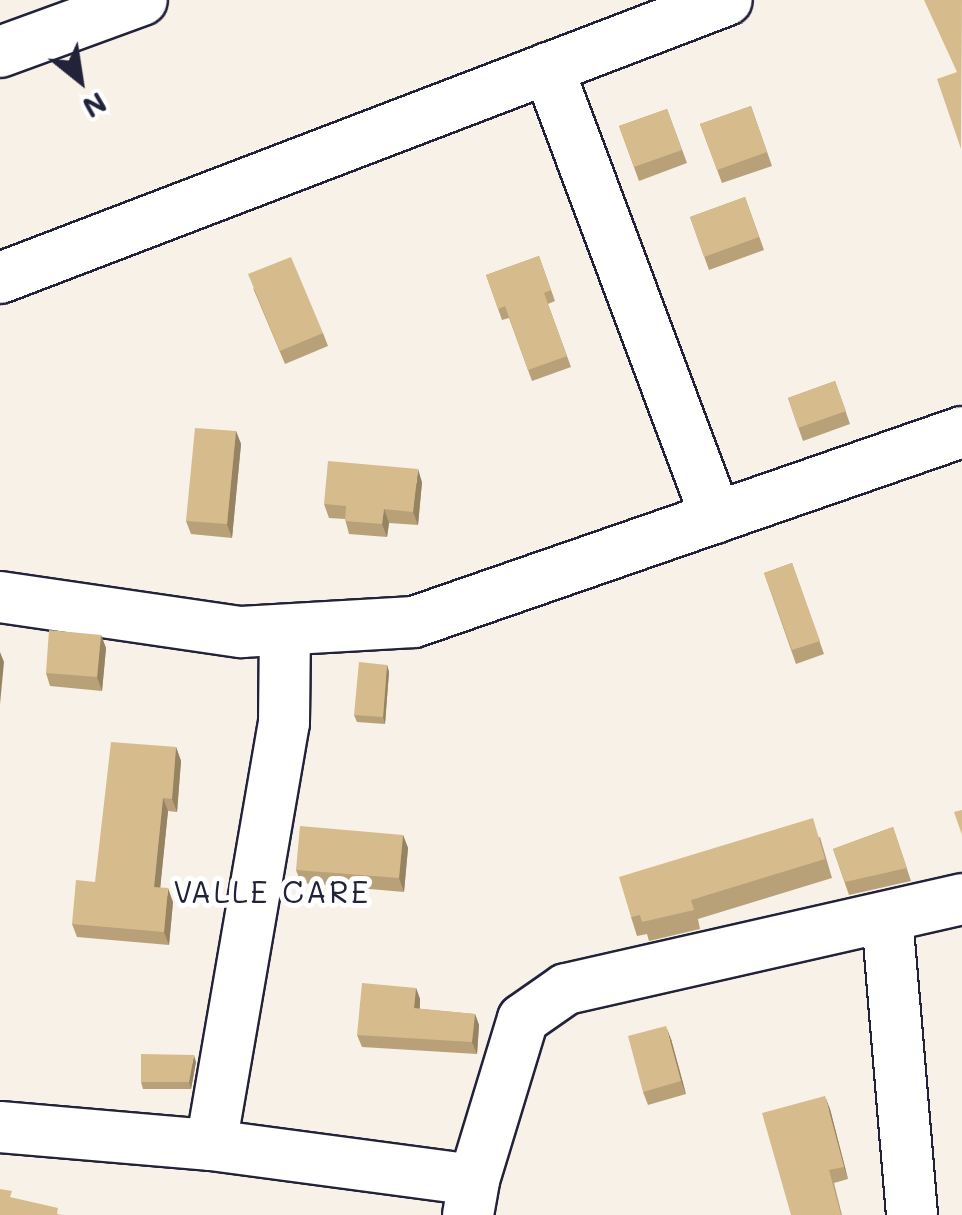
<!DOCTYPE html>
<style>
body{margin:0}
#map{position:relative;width:962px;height:1215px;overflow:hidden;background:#f7f1e8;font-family:Mali,sans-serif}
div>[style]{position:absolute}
.roads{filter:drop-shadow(2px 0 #22223b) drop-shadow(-2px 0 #22223b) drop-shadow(0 2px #22223b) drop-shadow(0 -2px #22223b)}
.minor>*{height:50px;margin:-25px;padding:0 25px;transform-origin:25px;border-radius:25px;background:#fff}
.wall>*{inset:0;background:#b8a178}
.shaded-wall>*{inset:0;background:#968362}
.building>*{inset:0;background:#d6bb8c}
span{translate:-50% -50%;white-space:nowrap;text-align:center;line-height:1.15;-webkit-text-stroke:10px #fff;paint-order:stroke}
.neighbourhood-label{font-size:30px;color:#22223b;letter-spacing:2.5px}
.north{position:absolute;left:30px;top:30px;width:100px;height:100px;-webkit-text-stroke:8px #fff;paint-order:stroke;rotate:150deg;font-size:28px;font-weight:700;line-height:40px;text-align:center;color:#22223b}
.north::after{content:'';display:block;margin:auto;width:35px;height:45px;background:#22223b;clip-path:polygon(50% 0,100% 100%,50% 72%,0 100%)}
</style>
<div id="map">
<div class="roads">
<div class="minor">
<div style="left:0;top:52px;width:151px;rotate:-20.1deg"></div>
<div style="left:548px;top:68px;width:480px;rotate:69.5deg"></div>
<div style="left:0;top:278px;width:778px;rotate:-20.93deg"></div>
<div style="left:0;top:597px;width:244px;rotate:8.3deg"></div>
<div style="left:241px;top:632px;width:173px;rotate:-3.3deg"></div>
<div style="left:414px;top:622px;width:580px;rotate:-19.12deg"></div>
<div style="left:887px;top:917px;width:299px;rotate:85.2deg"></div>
<div style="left:0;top:1127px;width:212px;rotate:4.9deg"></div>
<div style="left:211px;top:1145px;width:265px;rotate:7.6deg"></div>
<div style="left:211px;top:1145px;width:428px;rotate:-80.2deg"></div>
<div style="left:284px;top:723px;width:93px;rotate:-89.4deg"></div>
<div style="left:468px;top:1215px;width:36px;rotate:-80deg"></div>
<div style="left:474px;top:1180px;width:168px;rotate:-73.1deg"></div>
<div style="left:523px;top:1019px;width:52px;rotate:-34.9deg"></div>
<div style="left:566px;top:989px;width:406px;rotate:-12.8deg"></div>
</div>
</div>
<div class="wall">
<div style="clip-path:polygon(751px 106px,772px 166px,722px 183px,700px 124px)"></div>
<div style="clip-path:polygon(667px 109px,687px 163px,639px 181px,619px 126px)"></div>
<div style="clip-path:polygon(745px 197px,764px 250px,709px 270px,690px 217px)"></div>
<div style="clip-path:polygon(539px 256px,555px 301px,548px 304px,571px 367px,532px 381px,509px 318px,502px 320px,486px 275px)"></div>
<div style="clip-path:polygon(253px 288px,323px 333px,328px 346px,285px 364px)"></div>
<div style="clip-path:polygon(835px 381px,850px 424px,803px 441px,788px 398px)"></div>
<div style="clip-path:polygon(236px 431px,241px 444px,232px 538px,191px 534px,186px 521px)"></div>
<div style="clip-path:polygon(422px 482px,418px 525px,389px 523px,387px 537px,349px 534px,345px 519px,329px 518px,324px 504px)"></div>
<div style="clip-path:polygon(792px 563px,824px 654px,796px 664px,764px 573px)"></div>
<div style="clip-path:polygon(101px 635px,106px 648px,102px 691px,50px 686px,46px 673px)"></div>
<div style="clip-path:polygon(387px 665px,389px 672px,385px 724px,357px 722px,354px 715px)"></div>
<div style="clip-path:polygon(176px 747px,181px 761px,177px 812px,168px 811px,160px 888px,173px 902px,169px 945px,77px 937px,72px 924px)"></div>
<div style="clip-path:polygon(893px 827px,911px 881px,849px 895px,833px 849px)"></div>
<div style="clip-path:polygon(403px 835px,408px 848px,404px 892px,301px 883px,296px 870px)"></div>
<div style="clip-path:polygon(820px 837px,832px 878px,698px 919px,700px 929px,649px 941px,647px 934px,637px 936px,631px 917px)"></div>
<div style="clip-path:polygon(416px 988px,420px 999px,420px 1009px,475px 1014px,479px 1025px,477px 1054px,362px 1047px,357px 1035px)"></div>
<div style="clip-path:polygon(671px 1039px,686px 1094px,648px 1105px,643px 1092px)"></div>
<div style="clip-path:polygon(196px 1062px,191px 1089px,143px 1089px,141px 1082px)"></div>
<div style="clip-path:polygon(830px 1109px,848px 1179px,834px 1183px,842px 1215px,791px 1215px)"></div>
</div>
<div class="shaded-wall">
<div style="clip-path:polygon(236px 431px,241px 444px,232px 538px,227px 524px)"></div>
<div style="clip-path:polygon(418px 469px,422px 482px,418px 525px,413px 512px)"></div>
<div style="clip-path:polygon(384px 509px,389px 523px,387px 537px,382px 524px)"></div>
<div style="clip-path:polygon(101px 635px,106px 648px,102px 691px,97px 677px)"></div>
<div style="clip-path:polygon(0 652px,4px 662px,0 704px)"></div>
<div style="clip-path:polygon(387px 665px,389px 672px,385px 724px,383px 717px)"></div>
<div style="clip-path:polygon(176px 747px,181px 761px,177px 812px,172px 799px)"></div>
<div style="clip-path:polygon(163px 798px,168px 811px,159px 900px,154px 887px)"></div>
<div style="clip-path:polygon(403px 835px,408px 848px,404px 892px,399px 878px)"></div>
<div style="clip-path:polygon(168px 888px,173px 902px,169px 945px,164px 932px)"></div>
<div style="clip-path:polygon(416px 988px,420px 999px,419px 1020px,414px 1008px)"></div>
<div style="clip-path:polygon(475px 1014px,479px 1025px,477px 1054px,472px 1042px)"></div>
<div style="clip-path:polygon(666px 1026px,671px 1039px,686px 1094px,681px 1081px)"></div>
<div style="clip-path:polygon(194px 1055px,196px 1062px,191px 1089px,189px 1082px)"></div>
<div style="clip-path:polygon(825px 1096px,830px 1109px,848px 1179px,844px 1167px)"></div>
</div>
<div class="building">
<div style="clip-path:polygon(924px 0,962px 0,961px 149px,937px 79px,957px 72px)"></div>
<div style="clip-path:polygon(751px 106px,767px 152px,717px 170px,700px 124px)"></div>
<div style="clip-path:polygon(667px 109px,682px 150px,634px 167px,619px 126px)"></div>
<div style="clip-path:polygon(745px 197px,759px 237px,704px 257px,690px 217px)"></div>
<div style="clip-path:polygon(539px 256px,551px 290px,544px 293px,567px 356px,528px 370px,505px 306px,498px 309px,486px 275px)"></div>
<div style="clip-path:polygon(291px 257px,323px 333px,280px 351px,248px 274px)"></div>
<div style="clip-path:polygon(835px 381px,846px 411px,798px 428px,788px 398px)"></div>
<div style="clip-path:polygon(195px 428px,236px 431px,227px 524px,186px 521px)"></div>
<div style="clip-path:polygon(328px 461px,418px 469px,413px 512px,384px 509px,382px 524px,345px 521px,346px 506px,324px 504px)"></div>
<div style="clip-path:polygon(792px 563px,820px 641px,792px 650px,764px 573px)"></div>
<div style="clip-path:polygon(49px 630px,101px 635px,97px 677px,46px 673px)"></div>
<div style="clip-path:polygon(359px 662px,387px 665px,383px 717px,354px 715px)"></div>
<div style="clip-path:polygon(111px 742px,176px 747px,172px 799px,163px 798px,154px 887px,168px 888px,164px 932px,72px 924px,76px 880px,95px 882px)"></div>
<div style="clip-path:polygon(962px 810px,962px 835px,954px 812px)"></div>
<div style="clip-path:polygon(813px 818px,825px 859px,691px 900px,694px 910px,642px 922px,640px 915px,631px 917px,619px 877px)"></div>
<div style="clip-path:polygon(300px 826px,403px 835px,399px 878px,296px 870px)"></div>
<div style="clip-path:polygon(893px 827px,907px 868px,845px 882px,833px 849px)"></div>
<div style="clip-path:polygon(362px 983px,416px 988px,414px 1008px,475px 1014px,472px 1042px,357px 1035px)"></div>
<div style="clip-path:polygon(666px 1026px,681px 1081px,643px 1092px,628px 1036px)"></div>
<div style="clip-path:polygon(141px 1054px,194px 1055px,189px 1082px,141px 1082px)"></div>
<div style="clip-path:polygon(825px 1096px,844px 1167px,829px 1170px,841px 1215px,791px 1215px,762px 1113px)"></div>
<div style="clip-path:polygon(0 1189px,12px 1191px,10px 1197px,58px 1208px,57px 1214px,63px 1215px,0 1215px)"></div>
</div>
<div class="neighbourhood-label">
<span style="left:272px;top:891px">VALLE CARE</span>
</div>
<div class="north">N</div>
</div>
